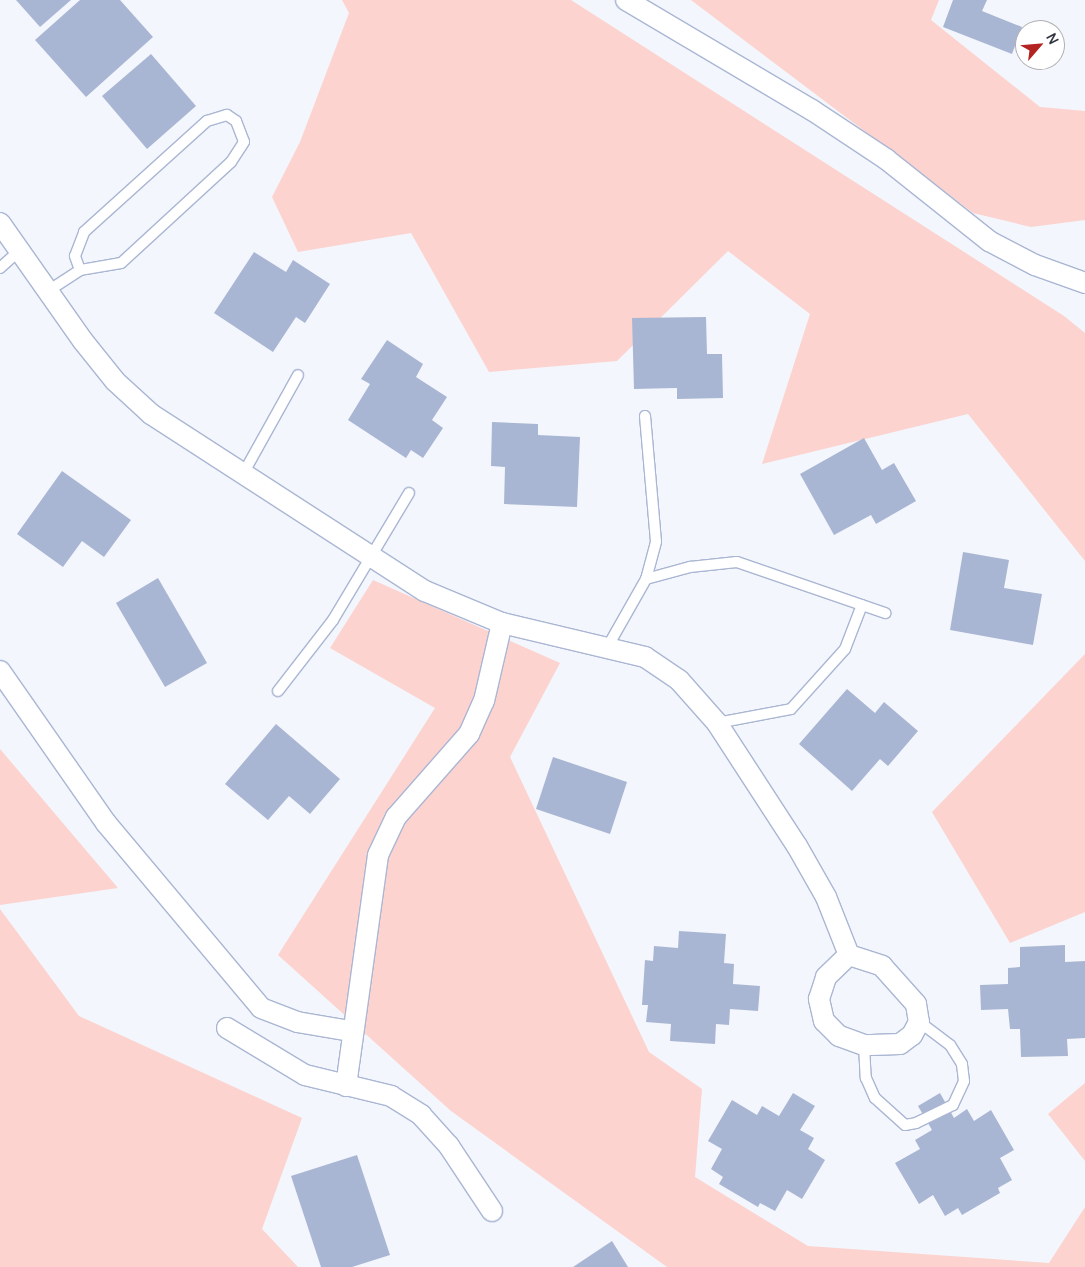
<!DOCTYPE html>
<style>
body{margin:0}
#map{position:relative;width:1085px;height:1267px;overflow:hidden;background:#f3f6fc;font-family:Manrope,sans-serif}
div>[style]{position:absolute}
.green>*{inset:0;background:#fcd3ce}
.building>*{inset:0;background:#a9b6d3}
.roads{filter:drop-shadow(1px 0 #aab6d3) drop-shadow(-1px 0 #aab6d3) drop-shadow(0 1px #aab6d3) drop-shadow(0 -1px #aab6d3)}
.service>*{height:10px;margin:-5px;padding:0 5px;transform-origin:5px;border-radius:5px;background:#fff}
.minor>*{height:20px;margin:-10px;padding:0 10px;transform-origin:10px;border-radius:10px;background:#fff}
span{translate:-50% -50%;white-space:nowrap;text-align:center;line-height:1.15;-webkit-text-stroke:5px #fff;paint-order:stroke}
.north{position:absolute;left:1015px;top:20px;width:50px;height:50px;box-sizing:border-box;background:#fff;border:1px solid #adafb4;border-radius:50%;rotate:63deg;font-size:14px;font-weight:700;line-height:20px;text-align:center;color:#323743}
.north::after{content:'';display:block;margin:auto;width:18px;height:22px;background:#b32322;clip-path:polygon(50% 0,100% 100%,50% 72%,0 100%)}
</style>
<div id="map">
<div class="green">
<div style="clip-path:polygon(342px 0,571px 0,1064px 316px,1085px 333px,1085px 561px,968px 414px,762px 464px,810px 314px,728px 251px,617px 361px,489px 372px,411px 233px,298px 252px,272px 197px,300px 142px,349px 13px)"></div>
<div style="clip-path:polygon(691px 0,939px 0,931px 20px,1040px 107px,1085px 111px,1085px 220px,1031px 227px,973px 213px)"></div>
<div style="clip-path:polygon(373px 580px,560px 663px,510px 757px,649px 1052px,702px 1089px,695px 1177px,808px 1246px,1049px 1263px,1085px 1207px,1085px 1267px,667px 1267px,451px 1111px,278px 955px,435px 708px,330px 648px)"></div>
<div style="clip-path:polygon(1085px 654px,1085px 912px,1010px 943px,932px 812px)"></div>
<div style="clip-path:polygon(0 749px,118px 888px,0 905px)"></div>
<div style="clip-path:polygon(0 909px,79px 1016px,302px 1118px,262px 1229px,298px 1267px,0 1267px)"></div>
<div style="clip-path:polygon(1085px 1083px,1085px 1161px,1048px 1114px)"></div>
</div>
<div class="building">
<div style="clip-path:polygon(16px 0,71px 0,40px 27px)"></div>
<div style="clip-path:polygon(80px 0,120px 0,153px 37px,86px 97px,35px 40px)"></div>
<div style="clip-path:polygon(953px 0,987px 0,982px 11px,1022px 27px,1012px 54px,943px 27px)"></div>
<div style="clip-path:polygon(151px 54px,196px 106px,147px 149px,102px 96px)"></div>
<div style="clip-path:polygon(254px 252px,286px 272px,293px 260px,330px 284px,305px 323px,296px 317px,273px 352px,214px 313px)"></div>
<div style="clip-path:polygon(706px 317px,707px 354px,722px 354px,723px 398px,677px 399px,677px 388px,634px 389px,632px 318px)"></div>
<div style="clip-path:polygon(387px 340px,423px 364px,416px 377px,447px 397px,432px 420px,443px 428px,423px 458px,411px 450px,406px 458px,348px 420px,370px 384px,361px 379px)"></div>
<div style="clip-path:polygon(492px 422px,538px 424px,538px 435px,580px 437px,577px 507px,504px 504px,505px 467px,491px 466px)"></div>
<div style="clip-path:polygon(864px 438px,882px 470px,894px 463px,916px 501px,876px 524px,871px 515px,834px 535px,800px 474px)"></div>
<div style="clip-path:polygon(62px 471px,131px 520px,104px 557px,82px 541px,63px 567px,17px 534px)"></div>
<div style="clip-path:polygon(963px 552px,1009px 560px,1004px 588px,1042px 594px,1033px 645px,950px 630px)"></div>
<div style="clip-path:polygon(158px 578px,207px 663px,165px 687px,116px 603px)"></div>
<div style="clip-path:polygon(847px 689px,875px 713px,884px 702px,918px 731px,888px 766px,880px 759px,852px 791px,799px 744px)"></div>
<div style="clip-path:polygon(276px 724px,340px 779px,310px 814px,289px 796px,268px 820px,225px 784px)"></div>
<div style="clip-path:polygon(553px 757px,627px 782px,610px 834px,536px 809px)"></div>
<div style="clip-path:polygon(679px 931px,726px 934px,724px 963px,734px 964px,733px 984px,760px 986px,758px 1011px,730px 1009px,729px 1025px,716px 1024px,715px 1044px,670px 1041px,671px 1024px,646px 1022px,648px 1005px,642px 1005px,645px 960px,653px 961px,654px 946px,678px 948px)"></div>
<div style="clip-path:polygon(1065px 945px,1065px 962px,1085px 961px,1085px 1038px,1067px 1039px,1068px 1056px,1021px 1057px,1020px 1029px,1010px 1029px,1008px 1009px,981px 1010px,980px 985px,1008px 984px,1008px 968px,1020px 967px,1020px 947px)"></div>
<div style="clip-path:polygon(793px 1093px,815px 1106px,800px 1130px,814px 1138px,808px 1149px,825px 1160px,802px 1199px,787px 1190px,775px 1211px,760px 1203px,758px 1207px,719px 1184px,723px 1177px,711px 1169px,722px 1149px,708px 1141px,732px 1100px,757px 1115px,762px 1106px,779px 1116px)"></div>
<div style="clip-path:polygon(940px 1093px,954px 1118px,967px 1109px,974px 1121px,991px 1110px,1014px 1150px,1000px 1158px,1012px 1180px,998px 1188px,1000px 1193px,962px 1215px,958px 1208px,945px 1216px,933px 1195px,919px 1204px,895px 1163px,920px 1149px,915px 1140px,932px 1130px,918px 1106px)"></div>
<div style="clip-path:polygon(357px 1155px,390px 1255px,352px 1267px,321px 1267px,291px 1176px)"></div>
<div style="clip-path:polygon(612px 1241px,628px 1267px,573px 1267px)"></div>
</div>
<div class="roads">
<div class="service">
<div style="left:0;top:268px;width:25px;rotate:-42deg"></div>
<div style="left:48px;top:291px;width:38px;rotate:-33deg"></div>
<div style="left:80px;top:270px;width:15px;rotate:-110deg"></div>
<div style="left:75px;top:256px;width:26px;rotate:-69deg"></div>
<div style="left:84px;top:232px;width:166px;rotate:-42.1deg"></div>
<div style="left:207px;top:121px;width:21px;rotate:-17deg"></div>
<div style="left:227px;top:115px;width:11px;rotate:34deg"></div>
<div style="left:236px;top:121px;width:22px;rotate:69deg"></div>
<div style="left:244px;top:142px;width:24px;rotate:123deg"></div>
<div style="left:231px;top:162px;width:149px;rotate:137.4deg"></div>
<div style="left:121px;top:263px;width:42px;rotate:170.3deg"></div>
<div style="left:645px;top:416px;width:126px;rotate:85deg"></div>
<div style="left:656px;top:542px;width:38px;rotate:105deg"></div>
<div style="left:243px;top:474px;width:113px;rotate:-60.9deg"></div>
<div style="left:608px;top:646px;width:77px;rotate:-60.4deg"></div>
<div style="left:646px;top:579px;width:46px;rotate:-15.3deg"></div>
<div style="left:690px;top:567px;width:47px;rotate:-6.1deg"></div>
<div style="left:737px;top:562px;width:157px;rotate:19deg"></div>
<div style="left:278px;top:691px;width:90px;rotate:-52.2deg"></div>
<div style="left:333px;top:620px;width:148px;rotate:-59.1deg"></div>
<div style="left:717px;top:723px;width:75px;rotate:-10.7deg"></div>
<div style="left:791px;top:709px;width:81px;rotate:-48deg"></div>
<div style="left:845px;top:649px;width:47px;rotate:-68.9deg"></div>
<div style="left:864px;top:1045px;width:33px;rotate:87deg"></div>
<div style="left:866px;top:1078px;width:22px;rotate:66deg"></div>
<div style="left:875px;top:1098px;width:40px;rotate:42deg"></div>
<div style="left:905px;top:1125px;width:11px;rotate:-10deg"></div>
<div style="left:916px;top:1123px;width:41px;rotate:-25.9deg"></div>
<div style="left:953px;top:1105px;width:26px;rotate:-65deg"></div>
<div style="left:964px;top:1081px;width:17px;rotate:-97deg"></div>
<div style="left:962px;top:1064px;width:22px;rotate:-122deg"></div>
<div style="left:950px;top:1045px;width:39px;rotate:-143deg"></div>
</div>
<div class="minor">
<div style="left:626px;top:0;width:216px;rotate:30.6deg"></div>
<div style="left:812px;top:110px;width:89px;rotate:33.5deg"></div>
<div style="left:886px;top:159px;width:132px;rotate:38.5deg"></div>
<div style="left:989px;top:241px;width:52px;rotate:27.6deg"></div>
<div style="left:1035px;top:265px;width:53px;rotate:19.8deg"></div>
<div style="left:0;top:223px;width:144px;rotate:54.9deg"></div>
<div style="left:83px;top:341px;width:51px;rotate:51.3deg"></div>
<div style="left:115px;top:381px;width:49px;rotate:42.5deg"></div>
<div style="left:151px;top:414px;width:326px;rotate:32.9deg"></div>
<div style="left:425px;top:591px;width:83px;rotate:22.6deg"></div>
<div style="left:502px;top:623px;width:147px;rotate:13.4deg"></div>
<div style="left:645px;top:657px;width:41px;rotate:34.1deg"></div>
<div style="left:679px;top:680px;width:57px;rotate:48.5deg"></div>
<div style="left:717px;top:723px;width:147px;rotate:57deg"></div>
<div style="left:797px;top:846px;width:59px;rotate:60.4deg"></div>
<div style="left:826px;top:897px;width:62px;rotate:68.4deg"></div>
<div style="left:0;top:671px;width:185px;rotate:55.1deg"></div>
<div style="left:106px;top:823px;width:241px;rotate:50deg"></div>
<div style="left:261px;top:1008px;width:39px;rotate:21deg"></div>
<div style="left:297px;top:1022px;width:54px;rotate:9.6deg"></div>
<div style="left:849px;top:955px;width:35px;rotate:18deg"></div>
<div style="left:882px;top:966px;width:51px;rotate:48.2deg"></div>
<div style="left:916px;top:1004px;width:18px;rotate:81deg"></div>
<div style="left:919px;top:1022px;width:15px;rotate:118deg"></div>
<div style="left:912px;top:1035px;width:15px;rotate:143deg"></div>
<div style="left:900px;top:1044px;width:36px;rotate:178deg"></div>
<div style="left:864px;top:1045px;width:27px;rotate:-160deg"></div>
<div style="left:839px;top:1036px;width:21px;rotate:-135deg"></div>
<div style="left:824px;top:1021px;width:23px;rotate:-103deg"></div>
<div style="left:819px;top:999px;width:23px;rotate:-72deg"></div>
<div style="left:826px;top:977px;width:32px;rotate:-44deg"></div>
<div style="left:227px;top:1028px;width:91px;rotate:31.1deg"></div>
<div style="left:305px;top:1075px;width:89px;rotate:13.7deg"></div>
<div style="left:391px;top:1096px;width:36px;rotate:32deg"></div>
<div style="left:421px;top:1115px;width:42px;rotate:47.9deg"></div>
<div style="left:449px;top:1146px;width:78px;rotate:56.5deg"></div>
<div style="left:346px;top:1086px;width:233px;rotate:-82.1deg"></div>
<div style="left:378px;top:855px;width:42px;rotate:-64.7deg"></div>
<div style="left:396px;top:817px;width:111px;rotate:-48.7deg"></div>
<div style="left:469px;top:734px;width:36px;rotate:-66deg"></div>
<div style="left:484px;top:701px;width:80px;rotate:-77deg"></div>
</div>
</div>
<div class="north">N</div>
</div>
